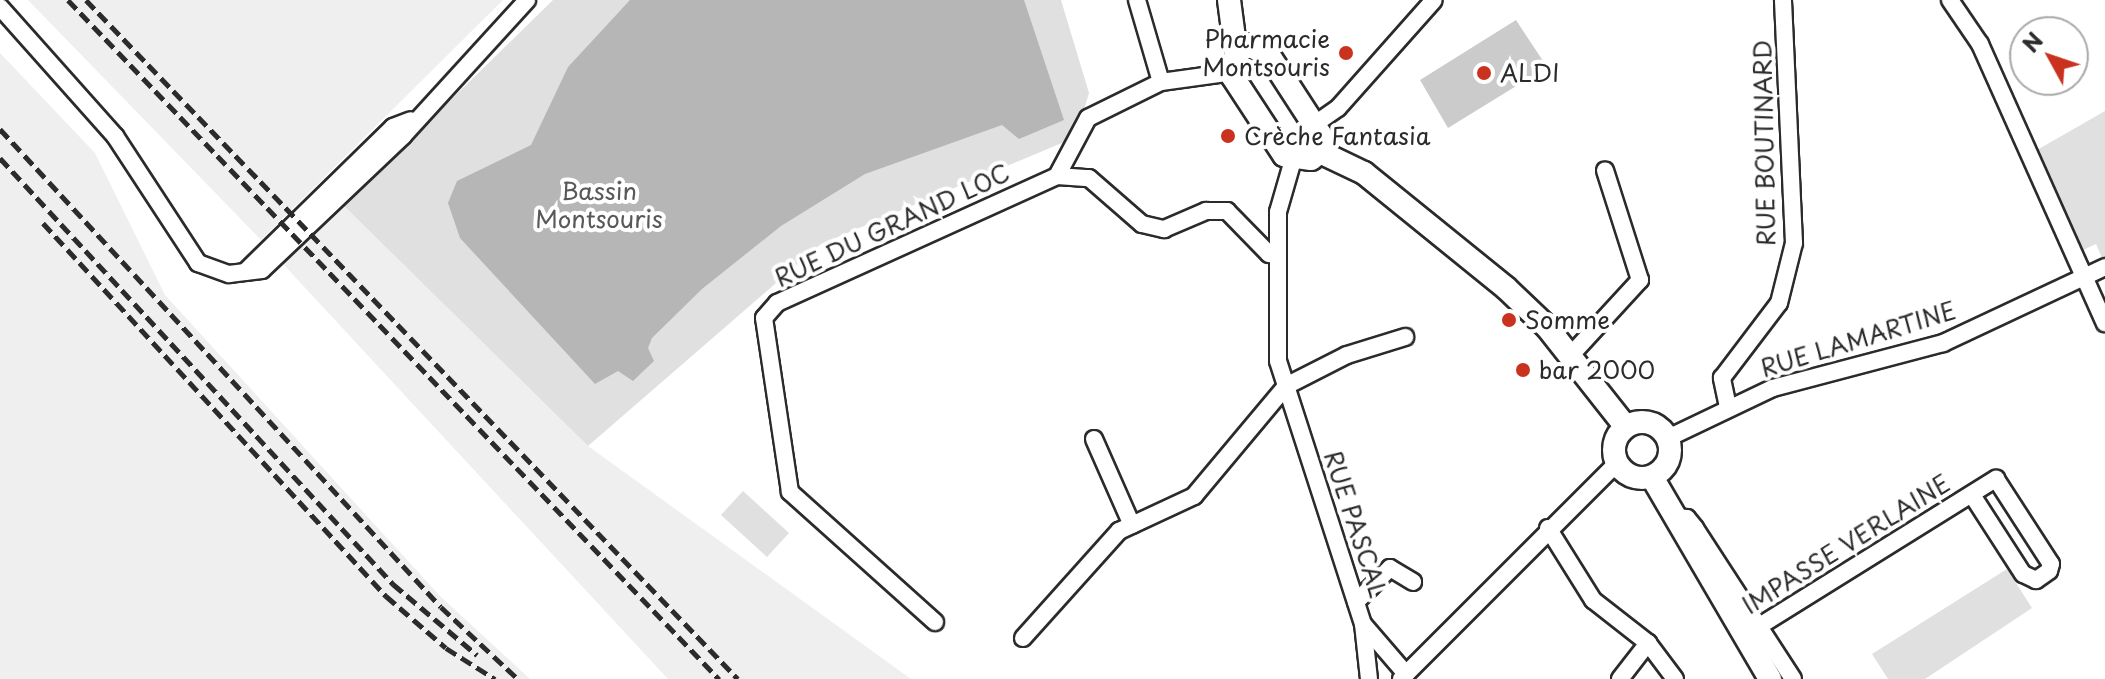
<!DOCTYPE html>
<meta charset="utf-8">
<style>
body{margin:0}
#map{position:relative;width:2105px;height:679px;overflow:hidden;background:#fff;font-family:"Playpen Sans",sans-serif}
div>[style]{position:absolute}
.built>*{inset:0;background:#efefef}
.green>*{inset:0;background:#e0e0e0}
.water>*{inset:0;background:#b6b6b6}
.building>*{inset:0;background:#cbcbcb}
.roads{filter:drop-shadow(2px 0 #2b2b2b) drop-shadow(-2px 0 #2b2b2b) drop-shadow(0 2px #2b2b2b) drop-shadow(0 -2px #2b2b2b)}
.street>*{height:16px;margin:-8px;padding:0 8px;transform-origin:8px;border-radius:8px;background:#fff}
.secondary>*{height:22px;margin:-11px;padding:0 11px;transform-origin:11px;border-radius:11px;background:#fff}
.secondary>.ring{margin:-11px;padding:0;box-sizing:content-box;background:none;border:22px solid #fff;border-radius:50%}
.rail>*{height:5px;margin-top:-2.5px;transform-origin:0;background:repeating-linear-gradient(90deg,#2b2b2b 0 12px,transparent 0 18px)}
.dots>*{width:22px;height:22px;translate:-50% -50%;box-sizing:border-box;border:4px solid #fff;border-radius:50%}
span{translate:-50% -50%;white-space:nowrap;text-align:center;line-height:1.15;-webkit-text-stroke:8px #fff;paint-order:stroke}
.poi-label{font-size:24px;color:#2b2b2b}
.right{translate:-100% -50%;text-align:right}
.left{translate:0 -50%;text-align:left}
.street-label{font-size:24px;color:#2b2b2b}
.park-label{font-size:24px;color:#585858}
.north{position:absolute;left:2009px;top:16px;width:80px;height:80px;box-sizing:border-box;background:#fff;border:2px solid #aaa;border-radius:50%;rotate:310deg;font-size:22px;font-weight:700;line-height:32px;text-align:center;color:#2b2b2b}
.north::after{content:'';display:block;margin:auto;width:28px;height:36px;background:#c8321e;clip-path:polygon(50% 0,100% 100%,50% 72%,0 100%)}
</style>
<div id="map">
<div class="built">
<div style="clip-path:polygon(28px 0,503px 0,261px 240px)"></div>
<div style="clip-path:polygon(0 53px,95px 153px,165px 295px,440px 596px,530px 679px,0 679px)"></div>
<div style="clip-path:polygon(343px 205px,588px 446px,911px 679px,668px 679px,283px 264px)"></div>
</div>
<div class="green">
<div style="clip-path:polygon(553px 0,1061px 0,1089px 93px,1076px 137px,821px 244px,588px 446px,343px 205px)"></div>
<div style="clip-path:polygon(2105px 111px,2105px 259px,2103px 260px,2096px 244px,2077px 253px,2037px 150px)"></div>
<div style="clip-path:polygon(743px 491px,789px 533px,767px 557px,721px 515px)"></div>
<div style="clip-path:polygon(2007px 569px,2032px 608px,1925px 679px,1888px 679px,1872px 654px)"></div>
</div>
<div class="water">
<div style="clip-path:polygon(630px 0,1024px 0,1064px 120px,1019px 139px,1002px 125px,865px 174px,781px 226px,702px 289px,652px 338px,648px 348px,654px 361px,633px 381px,618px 371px,595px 384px,460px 238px,448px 203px,457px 181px,531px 145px,568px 67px)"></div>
</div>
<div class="building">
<div style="clip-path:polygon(1516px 20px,1547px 67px,1448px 128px,1420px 80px)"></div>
</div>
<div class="roads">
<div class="street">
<div style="left:1137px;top:0;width:85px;rotate:73.7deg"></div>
<div style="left:1950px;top:0;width:53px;rotate:55.7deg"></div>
<div style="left:1980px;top:44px;width:306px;rotate:65.9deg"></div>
<div style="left:0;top:7px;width:173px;rotate:48.3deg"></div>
<div style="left:115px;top:136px;width:152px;rotate:56.8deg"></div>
<div style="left:198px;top:263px;width:33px;rotate:20deg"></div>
<div style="left:229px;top:274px;width:33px;rotate:-7deg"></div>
<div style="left:262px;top:270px;width:195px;rotate:-43.5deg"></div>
<div style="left:403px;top:136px;width:184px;rotate:-47.6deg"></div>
<div style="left:1315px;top:124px;width:28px;rotate:-35deg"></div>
<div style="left:1338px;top:108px;width:144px;rotate:-48.4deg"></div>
<div style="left:1293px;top:160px;width:54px;rotate:106.1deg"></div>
<div style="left:1278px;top:212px;width:149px;rotate:90deg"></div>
<div style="left:1278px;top:361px;width:276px;rotate:72.1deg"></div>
<div style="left:1363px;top:624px;width:55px;rotate:83.8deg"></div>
<div style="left:1057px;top:176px;width:66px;rotate:-61.9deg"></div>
<div style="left:1088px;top:118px;width:81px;rotate:-26.3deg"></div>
<div style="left:1161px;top:82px;width:73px;rotate:-7.9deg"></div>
<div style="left:245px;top:272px;width:207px;rotate:-44.4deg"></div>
<div style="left:393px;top:127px;width:19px;rotate:-21deg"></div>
<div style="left:1571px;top:355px;width:102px;rotate:-47.4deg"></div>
<div style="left:1640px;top:280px;width:115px;rotate:-107.7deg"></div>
<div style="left:1728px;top:407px;width:30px;rotate:-102deg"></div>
<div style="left:1722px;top:378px;width:94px;rotate:-52.8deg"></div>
<div style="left:1779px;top:303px;width:62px;rotate:-76deg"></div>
<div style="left:1794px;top:243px;width:243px;rotate:-92.6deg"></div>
<div style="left:1668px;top:438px;width:116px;rotate:-25.5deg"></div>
<div style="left:1773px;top:388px;width:176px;rotate:-14.8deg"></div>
<div style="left:1943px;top:343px;width:179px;rotate:-25.1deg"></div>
<div style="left:1094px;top:439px;width:94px;rotate:66.2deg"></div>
<div style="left:1674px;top:517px;width:13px;rotate:4deg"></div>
<div style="left:1687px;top:518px;width:13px;rotate:51deg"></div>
<div style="left:1695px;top:528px;width:180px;rotate:57deg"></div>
<div style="left:1548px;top:528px;width:85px;rotate:58deg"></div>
<div style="left:1593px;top:600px;width:70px;rotate:38deg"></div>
<div style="left:1648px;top:643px;width:45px;rotate:53.1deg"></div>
<div style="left:1356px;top:602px;width:48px;rotate:-45deg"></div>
<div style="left:1390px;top:568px;width:27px;rotate:31deg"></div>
<div style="left:935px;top:622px;width:195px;rotate:-138.1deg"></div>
<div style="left:790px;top:492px;width:176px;rotate:-98.5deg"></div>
<div style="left:764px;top:318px;width:20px;rotate:-49deg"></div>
<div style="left:777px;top:303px;width:307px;rotate:-24.4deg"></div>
<div style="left:1057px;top:176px;width:32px;rotate:4deg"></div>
<div style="left:1089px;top:178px;width:70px;rotate:41deg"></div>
<div style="left:1142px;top:224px;width:23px;rotate:13deg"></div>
<div style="left:1164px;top:229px;width:46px;rotate:-23.2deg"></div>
<div style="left:1206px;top:211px;width:21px"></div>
<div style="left:1227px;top:211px;width:60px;rotate:45.7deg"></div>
<div style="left:1269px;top:254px;width:9px;rotate:6deg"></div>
<div style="left:1363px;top:624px;width:66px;rotate:49.3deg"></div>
<div style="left:1745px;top:635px;width:296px;rotate:-31.9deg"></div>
<div style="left:1996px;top:479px;width:101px;rotate:57.1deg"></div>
<div style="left:2051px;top:564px;width:7px;rotate:106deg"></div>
<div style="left:2049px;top:571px;width:16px;rotate:145deg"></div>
<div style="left:2036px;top:580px;width:14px;rotate:-155deg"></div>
<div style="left:2023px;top:574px;width:94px;rotate:-122.8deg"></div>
<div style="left:1023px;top:638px;width:144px;rotate:-48.1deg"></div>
<div style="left:1119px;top:531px;width:83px;rotate:-25deg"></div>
<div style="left:1194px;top:496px;width:143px;rotate:-50.1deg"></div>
<div style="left:1286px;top:386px;width:68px;rotate:-26.9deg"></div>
<div style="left:1347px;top:355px;width:61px;rotate:-17.2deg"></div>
<div style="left:1401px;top:679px;width:305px;rotate:-45deg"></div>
<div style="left:1620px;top:679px;width:46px;rotate:-52.1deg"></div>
</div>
<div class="secondary">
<div style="left:1229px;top:0;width:53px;rotate:82.5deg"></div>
<div style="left:1250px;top:45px;width:23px;rotate:31deg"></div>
<div style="left:1270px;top:57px;width:92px;rotate:57deg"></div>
<div style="left:1320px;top:134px;width:18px;rotate:90deg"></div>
<div style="left:1320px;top:152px;width:11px;rotate:142deg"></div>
<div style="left:1311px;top:159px;width:27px;rotate:-172deg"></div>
<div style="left:1284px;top:155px;width:93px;rotate:-123.2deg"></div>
<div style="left:1233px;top:77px;width:24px;rotate:-83deg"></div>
<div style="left:1236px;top:53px;width:16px;rotate:-30deg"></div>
<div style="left:1320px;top:152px;width:49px;rotate:25.5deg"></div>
<div style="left:1364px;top:173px;width:183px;rotate:39deg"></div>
<div style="left:1506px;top:288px;width:57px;rotate:43.6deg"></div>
<div style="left:1547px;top:327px;width:127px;rotate:51.7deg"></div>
<div class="ring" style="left:1614px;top:422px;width:34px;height:34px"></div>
<div style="left:1652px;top:477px;width:234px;rotate:59.7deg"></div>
</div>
</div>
<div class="rail">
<div style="left:68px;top:0;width:941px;rotate:46.21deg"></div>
<div style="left:86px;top:0;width:941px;rotate:46.16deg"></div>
<div style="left:0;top:129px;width:650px;rotate:47.31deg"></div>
<div style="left:441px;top:607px;width:105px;rotate:43.1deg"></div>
<div style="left:0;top:158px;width:580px;rotate:47.31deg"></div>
<div style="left:393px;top:584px;width:110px;rotate:40.2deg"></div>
<div style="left:43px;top:223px;width:507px;rotate:47.4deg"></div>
<div style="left:386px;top:596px;width:79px;rotate:40.9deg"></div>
<div style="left:446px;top:648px;width:58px;rotate:32.3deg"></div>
</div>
<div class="dots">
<div style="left:1346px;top:53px;background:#c8321e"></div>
<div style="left:1484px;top:73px;background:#c8321e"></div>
<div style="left:1228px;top:136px;background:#c8321e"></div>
<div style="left:1509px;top:320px;background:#c8321e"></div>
<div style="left:1523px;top:370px;background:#c8321e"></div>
</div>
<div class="poi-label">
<span class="right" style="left:1330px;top:53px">Pharmacie<br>Montsouris</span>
<span class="left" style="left:1500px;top:73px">ALDI</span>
<span class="left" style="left:1244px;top:136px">Crèche Fantasia</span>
<span class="left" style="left:1525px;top:320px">Somme</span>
<span class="left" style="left:1539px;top:370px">bar 2000</span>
</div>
<div class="street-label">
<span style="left:1764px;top:143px;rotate:-91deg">RUE BOUTINARD</span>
<span style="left:892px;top:225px;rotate:-25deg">RUE DU GRAND LOC</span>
<span style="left:1858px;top:339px;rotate:-17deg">RUE LAMARTINE</span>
<span style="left:1356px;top:524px;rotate:72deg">RUE PASCAL</span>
<span style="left:1846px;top:544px;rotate:-32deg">IMPASSE VERLAINE</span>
</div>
<div class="park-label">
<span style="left:599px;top:205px">Bassin<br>Montsouris</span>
</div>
<div class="north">N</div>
</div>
